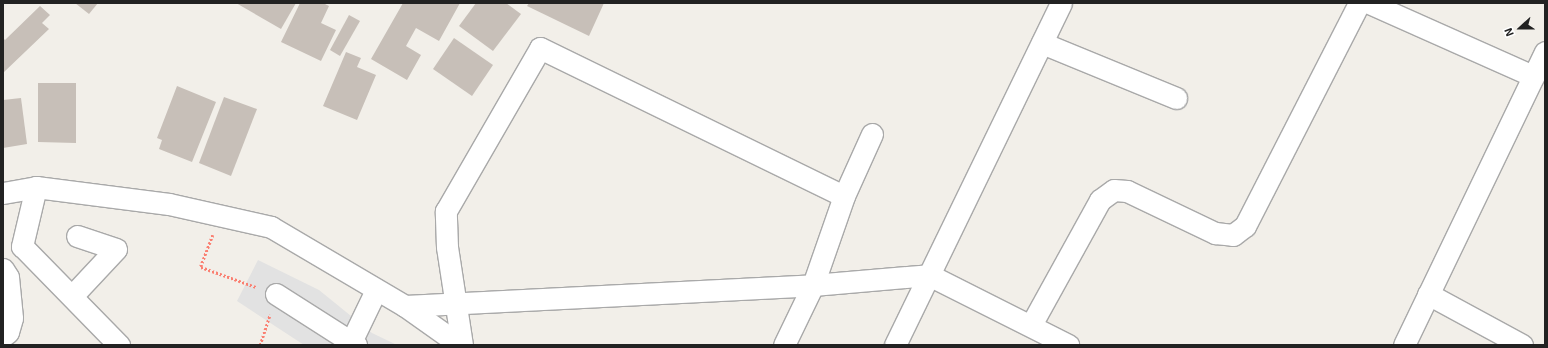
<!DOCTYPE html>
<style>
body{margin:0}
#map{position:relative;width:1548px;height:348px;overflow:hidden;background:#f2efe9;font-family:"Exo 2",sans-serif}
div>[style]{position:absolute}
.parking>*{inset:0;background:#e2e2e2}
.building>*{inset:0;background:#c7bfb8}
.path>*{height:2.5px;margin-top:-1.25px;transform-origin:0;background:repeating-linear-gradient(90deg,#fa8072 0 2px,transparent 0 4px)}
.roads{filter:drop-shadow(1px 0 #a9a9a9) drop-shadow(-1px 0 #a9a9a9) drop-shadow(0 1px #a9a9a9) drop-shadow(0 -1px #a9a9a9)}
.minor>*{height:21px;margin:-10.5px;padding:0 10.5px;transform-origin:10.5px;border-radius:10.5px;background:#fff}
span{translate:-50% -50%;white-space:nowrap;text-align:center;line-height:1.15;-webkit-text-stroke:3px #fff;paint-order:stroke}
.frame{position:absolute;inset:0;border:4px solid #222;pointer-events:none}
.north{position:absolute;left:1500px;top:8px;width:40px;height:40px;-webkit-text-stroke:3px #fff;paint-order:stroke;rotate:249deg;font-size:11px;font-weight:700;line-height:16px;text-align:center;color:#222}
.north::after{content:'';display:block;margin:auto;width:14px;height:18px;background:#222;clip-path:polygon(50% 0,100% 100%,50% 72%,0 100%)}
</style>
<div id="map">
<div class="parking">
<div style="clip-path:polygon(258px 260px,319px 290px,372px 333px,397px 345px,304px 345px,237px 301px)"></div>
</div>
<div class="building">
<div style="clip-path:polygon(75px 3px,98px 3px,89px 14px)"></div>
<div style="clip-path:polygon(236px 3px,296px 3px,281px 29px)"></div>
<div style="clip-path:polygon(300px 3px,323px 3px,329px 6px,321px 23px,336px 30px,321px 61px,281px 42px)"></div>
<div style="clip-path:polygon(403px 3px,460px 3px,439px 41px,416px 28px,406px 46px,421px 55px,407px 80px,371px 59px)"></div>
<div style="clip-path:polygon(476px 3px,506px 3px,521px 14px,493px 51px,459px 26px)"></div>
<div style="clip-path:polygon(529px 3px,604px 3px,589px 36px,527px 6px)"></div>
<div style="clip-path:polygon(40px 6px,50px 15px,42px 23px,49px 29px,3px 73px,3px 38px,5px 40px)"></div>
<div style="clip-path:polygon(349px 15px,360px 21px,340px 56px,330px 50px)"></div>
<div style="clip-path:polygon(454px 38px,493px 65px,472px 96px,433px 69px)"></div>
<div style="clip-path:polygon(346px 52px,361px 58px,357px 67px,376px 75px,357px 120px,323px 106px)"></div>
<div style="clip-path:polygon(38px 83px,76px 83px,76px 143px,38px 142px)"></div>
<div style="clip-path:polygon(177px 86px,216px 102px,192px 162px,159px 149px,162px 140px,157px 138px)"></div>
<div style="clip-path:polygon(224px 97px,257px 109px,231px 176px,199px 163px)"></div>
<div style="clip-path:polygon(21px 98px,27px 144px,3px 148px,3px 100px)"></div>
</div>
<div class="path">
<div style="left:213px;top:235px;width:34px;rotate:111deg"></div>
<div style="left:201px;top:267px;width:59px;rotate:20deg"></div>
<div style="left:260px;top:345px;width:32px;rotate:-72deg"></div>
</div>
<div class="roads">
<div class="minor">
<div style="left:1369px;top:3px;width:180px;rotate:24deg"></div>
<div style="left:1042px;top:43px;width:145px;rotate:22.3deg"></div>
<div style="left:36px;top:187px;width:61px;rotate:103.3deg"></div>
<div style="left:22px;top:246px;width:139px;rotate:45.6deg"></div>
<div style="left:3px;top:193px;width:34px;rotate:-10deg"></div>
<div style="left:36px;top:187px;width:134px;rotate:7.3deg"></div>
<div style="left:169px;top:204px;width:105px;rotate:12.7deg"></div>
<div style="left:271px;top:227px;width:156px;rotate:30.5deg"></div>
<div style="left:405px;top:306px;width:67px;rotate:35.3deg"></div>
<div style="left:3px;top:269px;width:9px;rotate:58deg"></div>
<div style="left:8px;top:277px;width:41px;rotate:84.4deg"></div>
<div style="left:12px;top:318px;width:15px;rotate:106deg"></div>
<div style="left:8px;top:332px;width:6px;rotate:141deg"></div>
<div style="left:276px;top:294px;width:95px;rotate:32.5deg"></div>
<div style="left:1428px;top:294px;width:107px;rotate:28.5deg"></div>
<div style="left:72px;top:296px;width:64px;rotate:-46.9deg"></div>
<div style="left:116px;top:249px;width:41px;rotate:-161.6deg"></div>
<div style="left:405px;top:306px;width:409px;rotate:-2.9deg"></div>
<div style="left:813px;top:285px;width:116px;rotate:-4.9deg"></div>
<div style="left:929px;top:275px;width:156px;rotate:26.7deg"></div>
<div style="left:1031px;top:325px;width:143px;rotate:-61.1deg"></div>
<div style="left:1100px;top:200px;width:17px;rotate:-36deg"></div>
<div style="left:1114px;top:190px;width:13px;rotate:4deg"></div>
<div style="left:1127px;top:191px;width:98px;rotate:25.5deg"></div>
<div style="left:1215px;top:233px;width:18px;rotate:6deg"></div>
<div style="left:1233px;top:235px;width:15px;rotate:-37deg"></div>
<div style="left:1245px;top:226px;width:250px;rotate:-62.9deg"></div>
<div style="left:351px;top:342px;width:58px;rotate:-64.3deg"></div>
<div style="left:462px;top:345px;width:99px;rotate:-98.7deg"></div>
<div style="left:447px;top:247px;width:36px;rotate:-92deg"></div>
<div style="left:446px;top:211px;width:188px;rotate:-60deg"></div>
<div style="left:540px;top:48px;width:338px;rotate:26deg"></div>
<div style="left:784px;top:345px;width:67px;rotate:-64.2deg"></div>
<div style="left:813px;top:285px;width:94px;rotate:-70.8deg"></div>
<div style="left:844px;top:196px;width:68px;rotate:-65.7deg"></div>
<div style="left:895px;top:345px;width:380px;rotate:-64.1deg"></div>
<div style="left:1404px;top:345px;width:325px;rotate:-64.3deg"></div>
</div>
</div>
<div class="frame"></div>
<div class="north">N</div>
</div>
